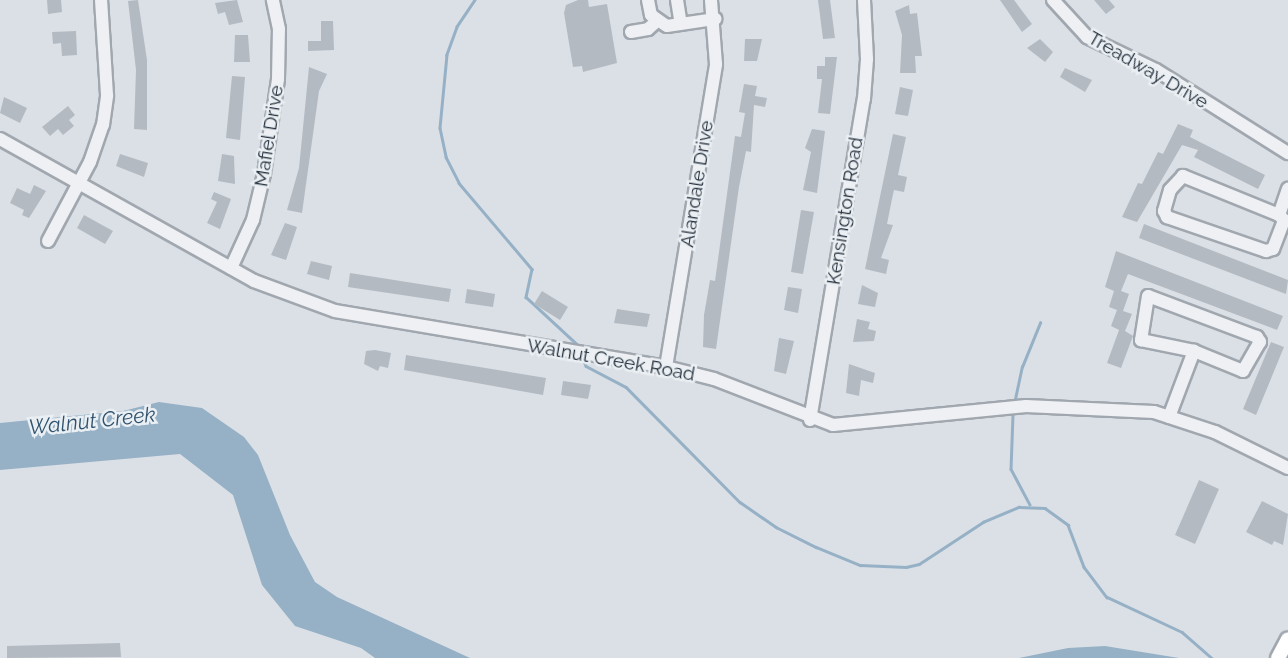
<!DOCTYPE html>
<style>
body{margin:0}
#map{position:relative;width:1288px;height:658px;overflow:hidden;background:#dbe0e6;font-family:Raleway,sans-serif}
div>[style]{position:absolute}
.water>*{inset:0;background:#96b1c6}
.stream>*{height:2.5px;margin:-1.25px;padding:0 1.25px;transform-origin:1.25px;border-radius:1.25px;background:#96b1c6}
.building>*{inset:0;background:#b3bac2}
.roads{filter:drop-shadow(2px 0 #a1a7af) drop-shadow(-2px 0 #a1a7af) drop-shadow(0 2px #a1a7af) drop-shadow(0 -2px #a1a7af)}
.minor>*{height:12px;margin:-6px;padding:0 6px;transform-origin:6px;border-radius:6px;background:#eef0f4}
.major>*{height:14px;margin:-7px;padding:0 7px;transform-origin:7px;border-radius:7px;background:#fff}
span{translate:-50% -50%;white-space:nowrap;text-align:center;line-height:1.15;-webkit-text-stroke:5px #eaeff3;paint-order:stroke}
.street-label{font-size:19px;color:#252f3b}
.water-label{font-size:21px;color:#30526e;font-style:italic}
</style>
<div id="map">
<div class="water">
<div style="clip-path:polygon(159px 402px,202px 408px,244px 437px,258px 455px,290px 535px,315px 582px,337px 597px,470px 658px,375px 658px,361px 648px,295px 626px,262px 585px,233px 495px,180px 454px,0 470px,0 423px,123px 411px)"></div>
<div style="clip-path:polygon(1105px 646px,1179px 658px,1019px 658px,1068px 648px)"></div>
</div>
<div class="stream">
<div style="left:475px;top:0;width:32px;rotate:124deg"></div>
<div style="left:457px;top:27px;width:30px;rotate:110deg"></div>
<div style="left:447px;top:55px;width:73px;rotate:95.5deg"></div>
<div style="left:440px;top:128px;width:30px;rotate:78deg"></div>
<div style="left:446px;top:157px;width:29px;rotate:63deg"></div>
<div style="left:459px;top:183px;width:113px;rotate:49.7deg"></div>
<div style="left:532px;top:269px;width:29px;rotate:102deg"></div>
<div style="left:526px;top:297px;width:69px;rotate:42.7deg"></div>
<div style="left:584px;top:361px;width:5px;rotate:68deg"></div>
<div style="left:586px;top:366px;width:45px;rotate:27.7deg"></div>
<div style="left:626px;top:387px;width:162px;rotate:45.3deg"></div>
<div style="left:740px;top:502px;width:44px;rotate:34.8deg"></div>
<div style="left:776px;top:527px;width:45px;rotate:26.6deg"></div>
<div style="left:816px;top:547px;width:48px;rotate:22.2deg"></div>
<div style="left:860px;top:565px;width:46px;rotate:2.5deg"></div>
<div style="left:906px;top:567px;width:13px;rotate:-13deg"></div>
<div style="left:919px;top:564px;width:77px;rotate:-33.3deg"></div>
<div style="left:983px;top:522px;width:39px;rotate:-23deg"></div>
<div style="left:1019px;top:507px;width:26px;rotate:2deg"></div>
<div style="left:1045px;top:508px;width:29px;rotate:36deg"></div>
<div style="left:1068px;top:525px;width:45px;rotate:69.1deg"></div>
<div style="left:1084px;top:567px;width:38px;rotate:53deg"></div>
<div style="left:1107px;top:597px;width:83px;rotate:25deg"></div>
<div style="left:1182px;top:632px;width:40px;rotate:41deg"></div>
<div style="left:1015px;top:399px;width:33px;rotate:-78deg"></div>
<div style="left:1022px;top:367px;width:48px;rotate:-67.8deg"></div>
<div style="left:1013px;top:415px;width:54px;rotate:92.1deg"></div>
<div style="left:1011px;top:469px;width:40px;rotate:62deg"></div>
</div>
<div class="building">
<div style="clip-path:polygon(47px 0,61px 0,62px 12px,48px 14px)"></div>
<div style="clip-path:polygon(138px 0,147px 60px,147px 130px,134px 129px,136px 70px,128px 1px)"></div>
<div style="clip-path:polygon(237px 0,243px 22px,229px 25px,225px 12px,218px 14px,215px 3px)"></div>
<div style="clip-path:polygon(578px 0,588px 0,589px 7px,607px 4px,617px 63px,583px 72px,582px 66px,573px 67px,564px 13px,566px 5px)"></div>
<div style="clip-path:polygon(818px 0,830px 0,835px 38px,823px 39px)"></div>
<div style="clip-path:polygon(1000px 0,1014px 0,1032px 24px,1022px 32px)"></div>
<div style="clip-path:polygon(1094px 0,1109px 0,1115px 7px,1106px 14px)"></div>
<div style="clip-path:polygon(909px 5px,910px 14px,917px 13px,922px 56px,915px 56px,916px 73px,900px 73px,902px 35px,895px 11px)"></div>
<div style="clip-path:polygon(321px 21px,333px 21px,334px 50px,308px 51px,308px 41px,321px 41px)"></div>
<div style="clip-path:polygon(76px 31px,77px 55px,62px 56px,61px 43px,53px 44px,52px 32px)"></div>
<div style="clip-path:polygon(235px 35px,248px 35px,250px 62px,234px 62px)"></div>
<div style="clip-path:polygon(745px 39px,762px 39px,757px 61px,744px 61px)"></div>
<div style="clip-path:polygon(1040px 39px,1053px 52px,1045px 62px,1027px 48px)"></div>
<div style="clip-path:polygon(825px 57px,837px 57px,830px 114px,818px 113px,822px 79px,817px 79px,817px 66px,825px 66px)"></div>
<div style="clip-path:polygon(309px 67px,327px 74px,319px 91px,302px 213px,287px 210px,299px 168px)"></div>
<div style="clip-path:polygon(1065px 68px,1092px 80px,1085px 92px,1060px 77px)"></div>
<div style="clip-path:polygon(232px 76px,245px 77px,240px 140px,226px 138px)"></div>
<div style="clip-path:polygon(744px 84px,757px 86px,755px 96px,767px 98px,765px 107px,754px 105px,751px 152px,746px 151px,739px 187px,716px 349px,703px 347px,704px 315px,710px 280px,715px 281px,735px 136px,741px 137px,745px 113px,739px 112px)"></div>
<div style="clip-path:polygon(900px 87px,913px 90px,908px 116px,895px 114px)"></div>
<div style="clip-path:polygon(4px 97px,27px 108px,20px 123px,0 113px)"></div>
<div style="clip-path:polygon(68px 106px,75px 115px,69px 120px,74px 126px,63px 135px,58px 129px,50px 136px,42px 127px)"></div>
<div style="clip-path:polygon(1178px 124px,1193px 130px,1190px 137px,1265px 175px,1258px 189px,1194px 157px,1198px 150px,1182px 145px,1137px 222px,1122px 217px,1138px 183px,1142px 184px,1158px 152px,1163px 154px)"></div>
<div style="clip-path:polygon(812px 129px,825px 131px,817px 193px,803px 190px,811px 152px,805px 148px)"></div>
<div style="clip-path:polygon(893px 134px,906px 137px,898px 175px,907px 177px,904px 192px,894px 190px,892px 199px,887px 224px,893px 225px,881px 258px,889px 260px,886px 274px,865px 269px)"></div>
<div style="clip-path:polygon(120px 154px,148px 163px,144px 177px,116px 166px)"></div>
<div style="clip-path:polygon(222px 154px,234px 156px,235px 184px,218px 181px)"></div>
<div style="clip-path:polygon(34px 185px,46px 191px,29px 218px,22px 215px,24px 210px,10px 203px,17px 188px,30px 194px)"></div>
<div style="clip-path:polygon(214px 192px,231px 199px,220px 229px,207px 223px,217px 202px,211px 199px)"></div>
<div style="clip-path:polygon(801px 210px,814px 212px,803px 274px,791px 272px)"></div>
<div style="clip-path:polygon(84px 215px,113px 231px,105px 244px,77px 228px)"></div>
<div style="clip-path:polygon(285px 223px,297px 227px,286px 260px,271px 255px)"></div>
<div style="clip-path:polygon(1144px 224px,1288px 280px,1286px 294px,1139px 238px)"></div>
<div style="clip-path:polygon(1116px 251px,1283px 316px,1277px 330px,1128px 274px,1121px 291px,1129px 294px,1123px 311px,1132px 314px,1125px 331px,1133px 336px,1121px 368px,1107px 363px,1119px 330px,1111px 326px,1117px 310px,1109px 307px,1114px 291px,1105px 287px)"></div>
<div style="clip-path:polygon(311px 261px,332px 266px,329px 280px,307px 274px)"></div>
<div style="clip-path:polygon(350px 273px,451px 289px,449px 302px,348px 287px)"></div>
<div style="clip-path:polygon(862px 285px,878px 293px,875px 307px,858px 304px)"></div>
<div style="clip-path:polygon(788px 287px,802px 289px,798px 313px,784px 310px)"></div>
<div style="clip-path:polygon(467px 289px,495px 294px,493px 307px,465px 303px)"></div>
<div style="clip-path:polygon(542px 291px,568px 307px,560px 320px,534px 304px)"></div>
<div style="clip-path:polygon(617px 309px,650px 314px,647px 327px,614px 323px)"></div>
<div style="clip-path:polygon(857px 319px,870px 322px,868px 329px,876px 331px,874px 341px,853px 342px)"></div>
<div style="clip-path:polygon(779px 338px,794px 341px,786px 374px,774px 371px)"></div>
<div style="clip-path:polygon(1271px 342px,1284px 347px,1256px 415px,1243px 409px)"></div>
<div style="clip-path:polygon(375px 350px,391px 353px,388px 368px,380px 366px,378px 371px,364px 364px,366px 351px)"></div>
<div style="clip-path:polygon(406px 355px,546px 378px,543px 395px,404px 370px)"></div>
<div style="clip-path:polygon(849px 364px,875px 373px,873px 383px,861px 380px,859px 396px,846px 393px)"></div>
<div style="clip-path:polygon(563px 381px,591px 385px,588px 399px,561px 395px)"></div>
<div style="clip-path:polygon(1199px 480px,1219px 489px,1195px 544px,1175px 535px)"></div>
<div style="clip-path:polygon(1262px 501px,1288px 514px,1283px 545px,1274px 541px,1272px 545px,1246px 532px)"></div>
<div style="clip-path:polygon(120px 643px,121px 657px,7px 658px,7px 646px)"></div>
</div>
<div class="roads">
<div class="minor">
<div style="left:648px;top:0;width:15px;rotate:79deg"></div>
<div style="left:651px;top:15px;width:19px;rotate:35deg"></div>
<div style="left:667px;top:26px;width:49px;rotate:-8.3deg"></div>
<div style="left:677px;top:0;width:24px;rotate:81deg"></div>
<div style="left:1053px;top:0;width:50px;rotate:47.4deg"></div>
<div style="left:1087px;top:37px;width:76px;rotate:25.6deg"></div>
<div style="left:1156px;top:70px;width:156px;rotate:32.2deg"></div>
<div style="left:631px;top:32px;width:17px;rotate:-10deg"></div>
<div style="left:648px;top:29px;width:12px;rotate:-42deg"></div>
<div style="left:0;top:139px;width:291px;rotate:29.2deg"></div>
<div style="left:254px;top:281px;width:86px;rotate:20.3deg"></div>
<div style="left:335px;top:311px;width:336px;rotate:9.6deg"></div>
<div style="left:666px;top:367px;width:49px;rotate:14deg"></div>
<div style="left:714px;top:379px;width:128px;rotate:21.1deg"></div>
<div style="left:833px;top:425px;width:194px;rotate:-5.6deg"></div>
<div style="left:1026px;top:406px;width:128px;rotate:2.7deg"></div>
<div style="left:1154px;top:412px;width:64px;rotate:18.2deg"></div>
<div style="left:1215px;top:432px;width:81px;rotate:26.3deg"></div>
<div style="left:1279px;top:215px;width:104px;rotate:-157.9deg"></div>
<div style="left:1183px;top:176px;width:19px;rotate:133deg"></div>
<div style="left:1170px;top:190px;width:22px;rotate:106deg"></div>
<div style="left:1164px;top:211px;width:7px;rotate:63deg"></div>
<div style="left:1167px;top:217px;width:105px;rotate:19deg"></div>
<div style="left:1266px;top:251px;width:7px;rotate:-16deg"></div>
<div style="left:1273px;top:249px;width:31px;rotate:-69deg"></div>
<div style="left:1284px;top:220px;width:7px;rotate:-135deg"></div>
<div style="left:1279px;top:215px;width:28px;rotate:-71deg"></div>
<div style="left:48px;top:241px;width:89px;rotate:-62deg"></div>
<div style="left:90px;top:162px;width:39px;rotate:-71deg"></div>
<div style="left:103px;top:125px;width:30px;rotate:-82deg"></div>
<div style="left:107px;top:95px;width:95px;rotate:-93.6deg"></div>
<div style="left:231px;top:268px;width:53px;rotate:-65.4deg"></div>
<div style="left:253px;top:220px;width:47px;rotate:-76.6deg"></div>
<div style="left:264px;top:174px;width:96px;rotate:-81.6deg"></div>
<div style="left:278px;top:79px;width:50px;rotate:-88.9deg"></div>
<div style="left:279px;top:29px;width:30px;rotate:-102deg"></div>
<div style="left:666px;top:367px;width:307px;rotate:-80.6deg"></div>
<div style="left:716px;top:64px;width:64px;rotate:-94.5deg"></div>
<div style="left:1169px;top:417px;width:71px;rotate:-69.3deg"></div>
<div style="left:1194px;top:351px;width:53px;rotate:22.2deg"></div>
<div style="left:1243px;top:371px;width:34px;rotate:-60deg"></div>
<div style="left:1260px;top:342px;width:6px;rotate:-121deg"></div>
<div style="left:1257px;top:337px;width:116px;rotate:-159.4deg"></div>
<div style="left:1148px;top:296px;width:45px;rotate:99deg"></div>
<div style="left:1141px;top:340px;width:54px;rotate:11.7deg"></div>
<div style="left:810px;top:420px;width:326px;rotate:-80.5deg"></div>
<div style="left:864px;top:99px;width:40px;rotate:-85.7deg"></div>
<div style="left:867px;top:59px;width:59px;rotate:-92.9deg"></div>
</div>
<div class="major">
<div style="left:1278px;top:658px;width:21px;rotate:-62deg"></div>
</div>
</div>
<div class="street-label">
<span style="left:1148px;top:70px;rotate:30deg">Treadway Drive</span>
<span style="left:269px;top:136px;rotate:-81deg">Mafiel Drive</span>
<span style="left:697px;top:184px;rotate:-81deg">Alandale Drive</span>
<span style="left:845px;top:211px;rotate:-81deg">Kensington Road</span>
<span style="left:611px;top:360px;rotate:10deg">Walnut Creek Road</span>
</div>
<div class="water-label">
<span style="left:92px;top:421px;rotate:-6deg">Walnut Creek</span>
</div>
</div>
